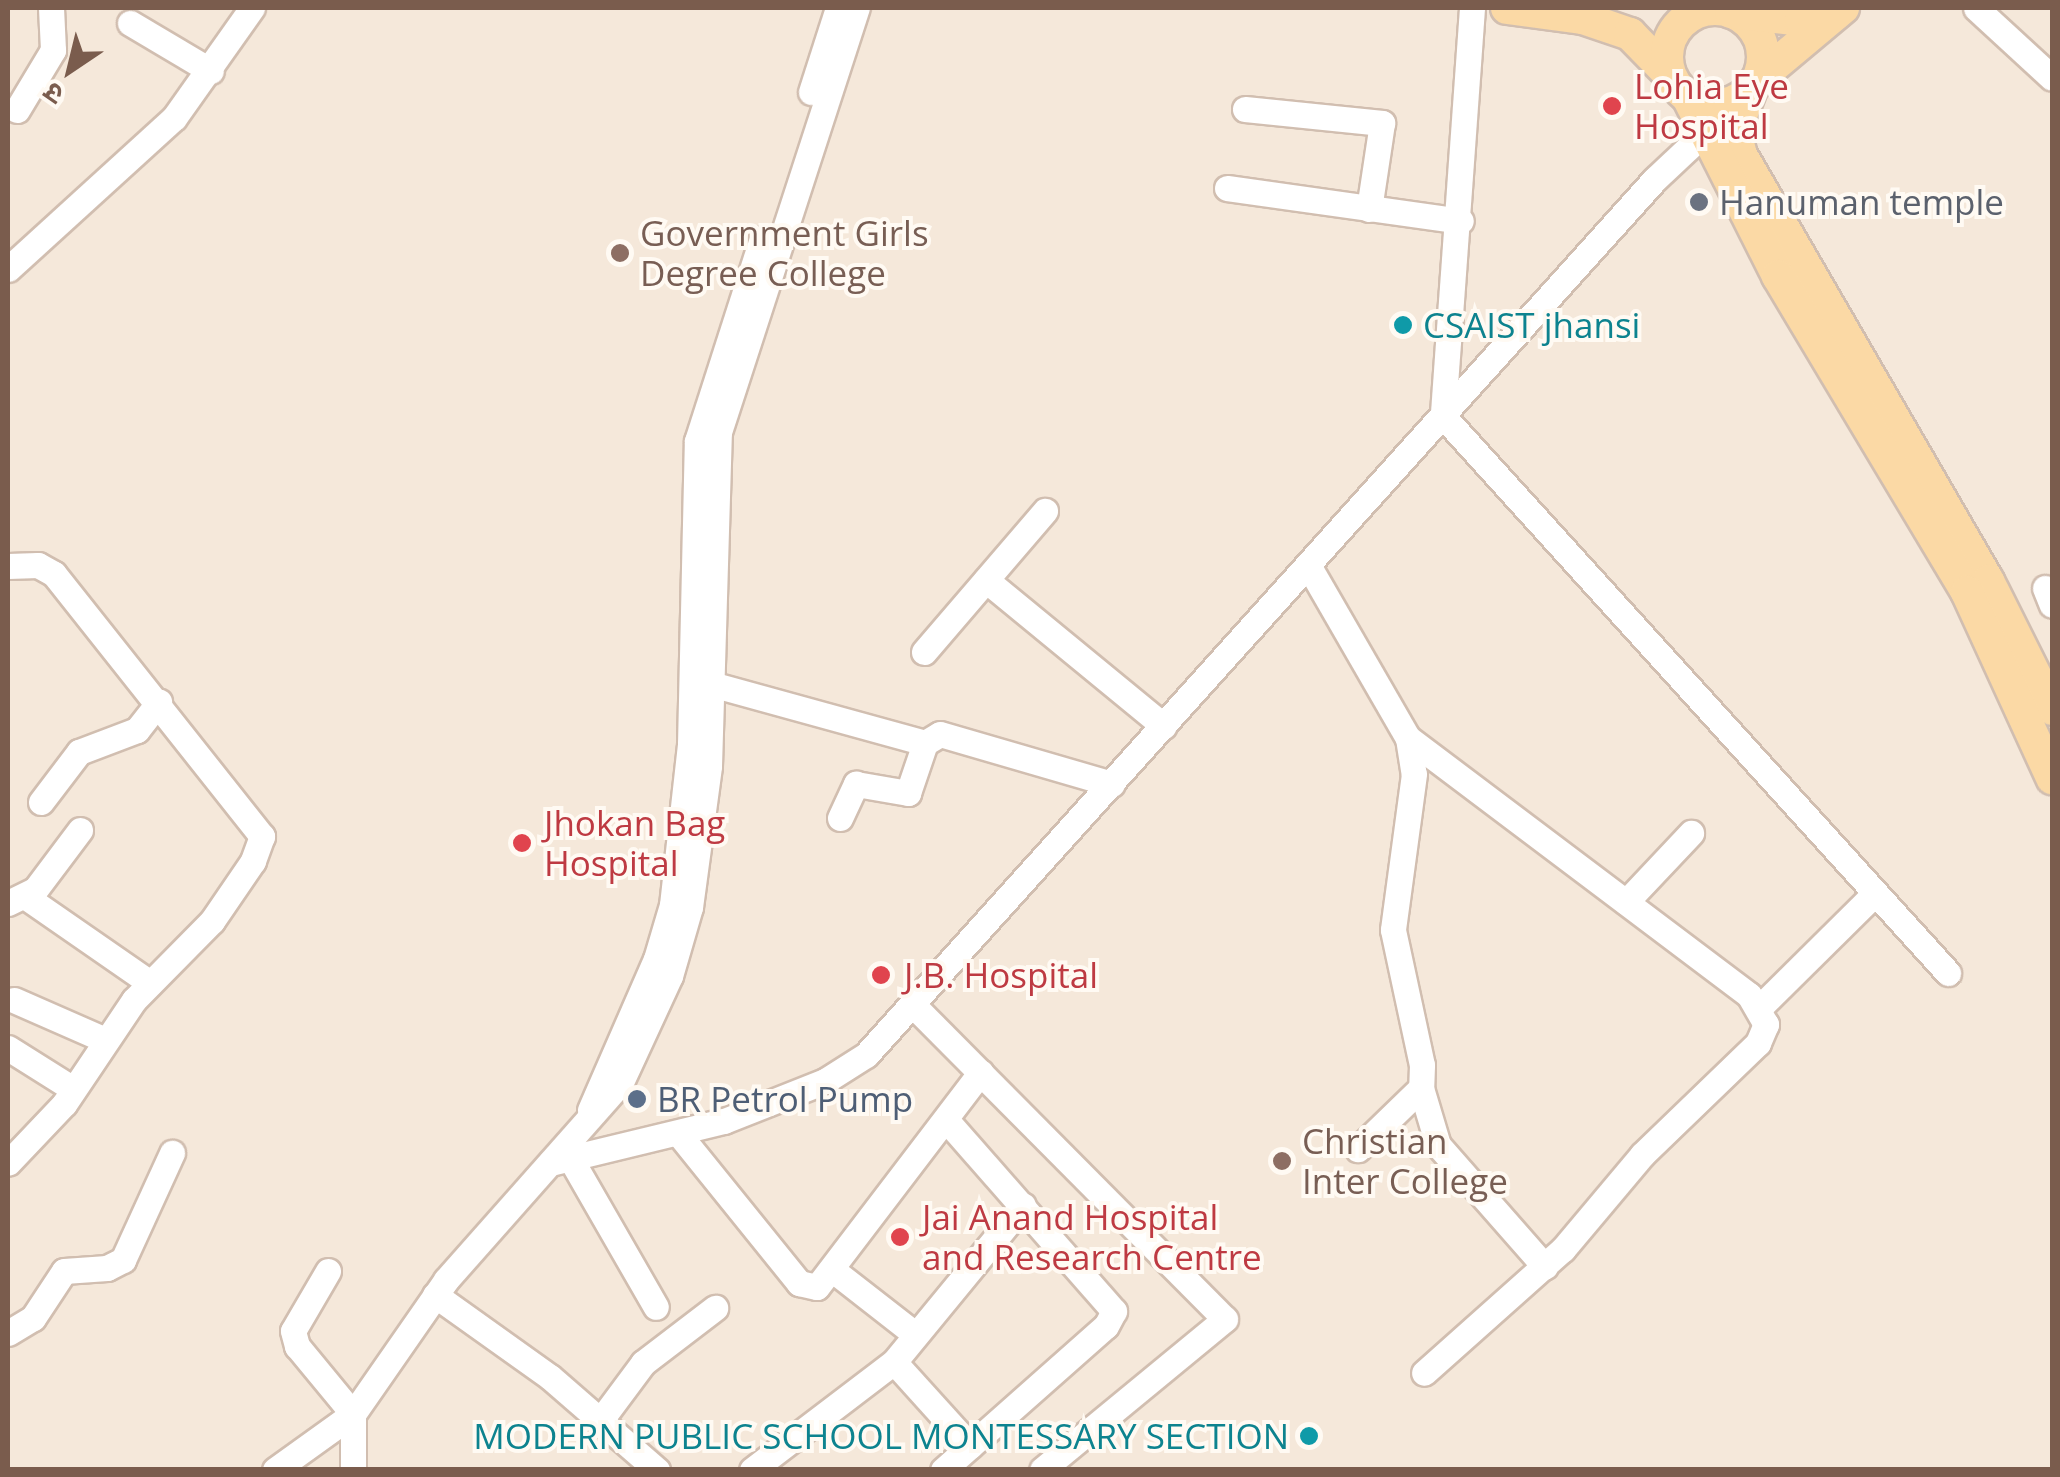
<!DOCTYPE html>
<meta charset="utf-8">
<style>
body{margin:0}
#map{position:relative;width:2060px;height:1477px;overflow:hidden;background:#fdf6ec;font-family:"Open Sans","Noto Sans Devanagari",sans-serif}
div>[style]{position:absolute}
.residential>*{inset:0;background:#f5e8da}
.roads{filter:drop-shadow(2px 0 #d1beb0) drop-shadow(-2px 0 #d1beb0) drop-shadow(0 2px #d1beb0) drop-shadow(0 -2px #d1beb0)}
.minor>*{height:25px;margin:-12.5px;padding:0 12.5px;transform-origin:12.5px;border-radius:12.5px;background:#fff}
.major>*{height:32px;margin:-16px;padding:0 16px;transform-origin:16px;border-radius:16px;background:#fbd9a5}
.major>.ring{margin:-16px;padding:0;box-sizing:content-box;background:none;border:32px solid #fbd9a5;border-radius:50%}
.dots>*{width:28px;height:28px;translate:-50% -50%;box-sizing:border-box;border:5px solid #fffaf3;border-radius:50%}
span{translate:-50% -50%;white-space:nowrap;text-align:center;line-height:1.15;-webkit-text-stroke:8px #fffaf3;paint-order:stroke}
.health-label{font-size:35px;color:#be3a42}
.left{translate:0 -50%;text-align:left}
.worship-label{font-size:35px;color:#5b616d}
.education-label{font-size:35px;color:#785e54}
.culture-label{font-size:35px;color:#0d838f}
.right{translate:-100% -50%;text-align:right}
.service-label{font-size:35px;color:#4e5e75}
.frame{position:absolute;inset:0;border:10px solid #7a5c4d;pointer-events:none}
.north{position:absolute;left:20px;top:20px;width:100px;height:100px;-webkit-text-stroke:8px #fffaf3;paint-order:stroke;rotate:215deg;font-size:28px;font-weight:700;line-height:40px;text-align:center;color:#7a5c4d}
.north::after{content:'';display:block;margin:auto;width:35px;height:45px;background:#7a5c4d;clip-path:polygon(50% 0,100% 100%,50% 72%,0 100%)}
</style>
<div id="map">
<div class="residential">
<div style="clip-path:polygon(8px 8px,2052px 8px,2052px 1469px,8px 1469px)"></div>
</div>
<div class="roads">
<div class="minor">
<div style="left:1472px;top:8px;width:409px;rotate:94.1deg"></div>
<div style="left:1443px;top:416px;width:752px;rotate:47.8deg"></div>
<div style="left:1976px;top:8px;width:103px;rotate:42.6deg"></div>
<div style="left:130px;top:23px;width:94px;rotate:30.7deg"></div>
<div style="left:811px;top:92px;width:88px;rotate:-72.2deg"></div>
<div style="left:1245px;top:109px;width:138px;rotate:5.8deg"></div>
<div style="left:1382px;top:123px;width:87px;rotate:98.6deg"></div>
<div style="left:17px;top:110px;width:70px;rotate:-59deg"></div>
<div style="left:53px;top:50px;width:42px;rotate:-92.7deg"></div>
<div style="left:1227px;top:188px;width:236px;rotate:8deg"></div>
<div style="left:8px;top:269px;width:224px;rotate:-42.3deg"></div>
<div style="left:174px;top:118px;width:135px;rotate:-54.7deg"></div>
<div style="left:1308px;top:565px;width:200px;rotate:60deg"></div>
<div style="left:1408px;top:738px;width:36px;rotate:81deg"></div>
<div style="left:1414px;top:774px;width:157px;rotate:97.7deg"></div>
<div style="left:1393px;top:930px;width:138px;rotate:77.9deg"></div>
<div style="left:1422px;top:1065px;width:23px;rotate:92deg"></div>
<div style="left:1421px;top:1088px;width:88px;rotate:135.9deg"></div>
<div style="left:8px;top:566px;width:30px;rotate:-2deg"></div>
<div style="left:38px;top:565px;width:18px;rotate:29deg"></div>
<div style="left:54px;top:574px;width:335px;rotate:51.6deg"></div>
<div style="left:262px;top:836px;width:27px;rotate:110deg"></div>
<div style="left:253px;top:861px;width:73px;rotate:124.3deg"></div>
<div style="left:212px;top:921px;width:111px;rotate:134.6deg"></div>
<div style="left:134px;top:1000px;width:125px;rotate:123.9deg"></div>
<div style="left:64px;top:1104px;width:81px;rotate:133.5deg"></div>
<div style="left:986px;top:580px;width:230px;rotate:39.4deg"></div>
<div style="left:2045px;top:588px;width:18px;rotate:68deg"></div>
<div style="left:924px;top:652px;width:186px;rotate:-49.4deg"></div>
<div style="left:715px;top:685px;width:218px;rotate:15.4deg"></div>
<div style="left:1408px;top:738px;width:427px;rotate:37deg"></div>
<div style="left:1749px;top:995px;width:34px;rotate:60deg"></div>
<div style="left:1766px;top:1024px;width:21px;rotate:113deg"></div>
<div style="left:1758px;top:1043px;width:161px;rotate:136deg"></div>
<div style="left:1642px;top:1155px;width:123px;rotate:130deg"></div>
<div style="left:1563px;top:1249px;width:186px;rotate:138.3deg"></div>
<div style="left:41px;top:802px;width:63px;rotate:-52.8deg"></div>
<div style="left:79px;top:752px;width:62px;rotate:-20.8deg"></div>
<div style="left:137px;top:730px;width:36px;rotate:-52deg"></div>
<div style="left:840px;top:818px;width:38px;rotate:-65deg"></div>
<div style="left:856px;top:784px;width:53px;rotate:9.8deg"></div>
<div style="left:908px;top:793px;width:53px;rotate:-71.2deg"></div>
<div style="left:925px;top:743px;width:17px;rotate:-31deg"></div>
<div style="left:940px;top:734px;width:179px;rotate:16.2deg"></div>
<div style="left:26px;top:897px;width:151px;rotate:34.7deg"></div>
<div style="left:1626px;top:902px;width:95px;rotate:-46.7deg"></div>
<div style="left:8px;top:903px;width:30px;rotate:-26deg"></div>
<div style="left:35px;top:890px;width:75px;rotate:-53.1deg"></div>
<div style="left:14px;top:1000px;width:99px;rotate:23.7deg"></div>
<div style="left:914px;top:1006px;width:441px;rotate:45.2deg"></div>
<div style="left:1225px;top:1319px;width:237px;rotate:140.5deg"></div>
<div style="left:1760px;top:1007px;width:162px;rotate:-44.7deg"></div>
<div style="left:8px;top:1048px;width:77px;rotate:32.2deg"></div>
<div style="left:1421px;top:1088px;width:59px;rotate:73.4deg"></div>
<div style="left:1438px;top:1145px;width:162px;rotate:48.7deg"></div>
<div style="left:590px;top:1110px;width:165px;rotate:-66.4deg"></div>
<div style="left:656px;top:959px;width:56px;rotate:-73.5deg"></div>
<div style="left:672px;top:905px;width:162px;rotate:-83.6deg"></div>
<div style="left:690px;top:744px;width:303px;rotate:-88.7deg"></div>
<div style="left:697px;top:441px;width:212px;rotate:-72.2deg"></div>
<div style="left:678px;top:1133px;width:193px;rotate:51.1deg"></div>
<div style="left:799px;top:1283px;width:18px;rotate:13deg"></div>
<div style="left:817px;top:1287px;width:270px;rotate:-52.7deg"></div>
<div style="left:569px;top:1156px;width:174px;rotate:60.1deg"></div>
<div style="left:550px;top:1163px;width:179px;rotate:-13.6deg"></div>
<div style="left:724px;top:1121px;width:109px;rotate:-21.6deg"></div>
<div style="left:825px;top:1081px;width:49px;rotate:-32.4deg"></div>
<div style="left:866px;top:1055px;width:1179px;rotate:-47.99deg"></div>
<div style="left:1655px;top:179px;width:64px;rotate:-43.1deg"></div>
<div style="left:328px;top:1271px;width:69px;rotate:120.3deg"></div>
<div style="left:293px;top:1331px;width:16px;rotate:75deg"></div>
<div style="left:297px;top:1346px;width:88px;rotate:50.5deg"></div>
<div style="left:353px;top:1414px;width:56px;rotate:90deg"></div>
<div style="left:834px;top:1271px;width:103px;rotate:37.9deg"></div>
<div style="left:435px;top:1295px;width:141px;rotate:35.5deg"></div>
<div style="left:550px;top:1377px;width:142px;rotate:41deg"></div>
<div style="left:8px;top:1333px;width:29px;rotate:-31deg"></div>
<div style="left:33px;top:1318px;width:56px;rotate:-56.6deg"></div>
<div style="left:64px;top:1271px;width:43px;rotate:-4deg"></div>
<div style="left:107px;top:1268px;width:18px;rotate:-27deg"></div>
<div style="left:123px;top:1260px;width:118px;rotate:-65.4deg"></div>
<div style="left:600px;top:1421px;width:72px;rotate:-53.4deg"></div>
<div style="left:643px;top:1363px;width:91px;rotate:-37.4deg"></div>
<div style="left:970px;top:1446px;width:113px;rotate:-132.1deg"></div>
<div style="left:894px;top:1362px;width:203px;rotate:-50.6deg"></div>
<div style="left:275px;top:1470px;width:96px;rotate:-35.7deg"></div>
<div style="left:353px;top:1414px;width:163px;rotate:-55.2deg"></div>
<div style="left:446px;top:1280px;width:264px;rotate:-48.5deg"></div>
<div style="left:621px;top:1082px;width:117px;rotate:-65.2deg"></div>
<div style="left:670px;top:976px;width:72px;rotate:-73.8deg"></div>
<div style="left:690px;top:907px;width:142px;rotate:-82.3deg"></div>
<div style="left:709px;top:766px;width:334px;rotate:-88.3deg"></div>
<div style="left:719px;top:432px;width:446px;rotate:-72deg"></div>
<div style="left:752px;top:1470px;width:178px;rotate:-37.3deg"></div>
<div style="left:943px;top:1470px;width:217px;rotate:-41.5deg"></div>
<div style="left:1106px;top:1326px;width:17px;rotate:-62deg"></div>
<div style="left:1114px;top:1311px;width:254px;rotate:-131.3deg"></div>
</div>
<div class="major">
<div style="left:1507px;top:8px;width:77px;rotate:7.5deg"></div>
<div style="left:1583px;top:18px;width:50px;rotate:18.8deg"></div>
<div style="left:1630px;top:34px;width:56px;rotate:45.7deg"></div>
<div class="ring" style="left:1667px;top:9px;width:64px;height:64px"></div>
<div style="left:1731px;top:12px;width:70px;rotate:6.5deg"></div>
<div style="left:1801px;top:20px;width:35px;rotate:-10deg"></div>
<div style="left:1758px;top:79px;width:111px;rotate:-39.9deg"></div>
<div style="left:1750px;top:92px;width:42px;rotate:111deg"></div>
<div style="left:1735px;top:131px;width:25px;rotate:76deg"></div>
<div style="left:1741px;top:155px;width:492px;rotate:59.9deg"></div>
<div style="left:1988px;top:581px;width:143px;rotate:63.4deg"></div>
<div style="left:1689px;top:99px;width:198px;rotate:63.3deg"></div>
<div style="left:1778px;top:276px;width:368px;rotate:59.1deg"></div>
<div style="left:1967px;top:592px;width:205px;rotate:65.4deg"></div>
</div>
</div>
<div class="dots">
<div style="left:1612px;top:106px;background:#e0444e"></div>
<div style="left:1699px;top:202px;background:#6b7280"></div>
<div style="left:620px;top:253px;background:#8d6e63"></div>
<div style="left:1403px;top:325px;background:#0f9aa8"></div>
<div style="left:522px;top:843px;background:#e0444e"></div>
<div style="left:881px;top:975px;background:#e0444e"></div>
<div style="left:637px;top:1099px;background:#5c6f8a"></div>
<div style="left:1282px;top:1161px;background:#8d6e63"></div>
<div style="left:900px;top:1237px;background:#e0444e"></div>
<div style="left:1309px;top:1436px;background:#0f9aa8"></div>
</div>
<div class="health-label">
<span class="left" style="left:1634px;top:106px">Lohia Eye<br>Hospital</span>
<span class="left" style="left:544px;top:843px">Jhokan Bag<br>Hospital</span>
<span class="left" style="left:904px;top:975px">J.B. Hospital</span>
<span class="left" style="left:922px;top:1237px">Jai Anand Hospital<br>and Research Centre</span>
</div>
<div class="worship-label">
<span class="left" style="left:1719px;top:202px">Hanuman temple</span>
</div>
<div class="education-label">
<span class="left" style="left:640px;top:253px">Government Girls<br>Degree College</span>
<span class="left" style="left:1302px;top:1161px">Christian<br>Inter College</span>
</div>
<div class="culture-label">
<span class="left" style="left:1423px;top:325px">CSAIST jhansi</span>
<span class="right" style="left:1289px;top:1436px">MODERN PUBLIC SCHOOL MONTESSARY SECTION</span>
</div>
<div class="service-label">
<span class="left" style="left:657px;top:1099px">BR Petrol Pump</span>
</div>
<div class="frame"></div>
<div class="north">उ</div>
</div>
